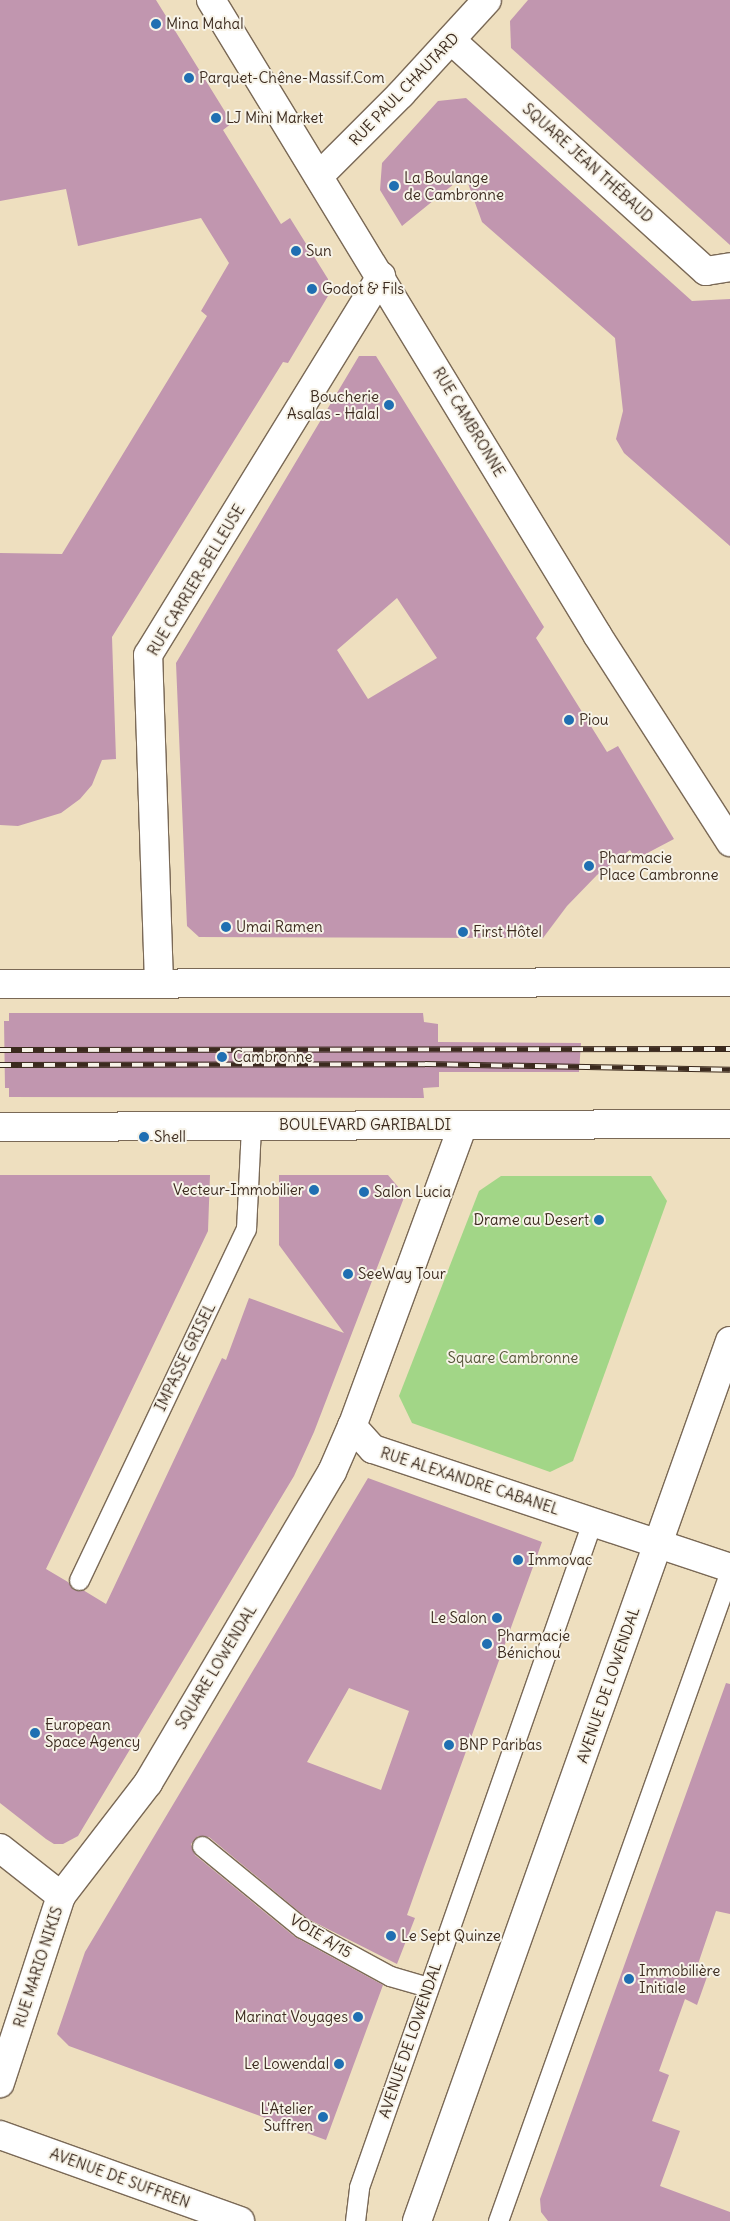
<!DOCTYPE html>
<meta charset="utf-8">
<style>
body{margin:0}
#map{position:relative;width:730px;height:2221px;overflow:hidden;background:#eedfbf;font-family:Delius,sans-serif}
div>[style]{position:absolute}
.green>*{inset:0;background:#a2d687}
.building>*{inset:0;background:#c196af}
.roads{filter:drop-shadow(1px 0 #7a6956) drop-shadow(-1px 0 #7a6956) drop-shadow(0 1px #7a6956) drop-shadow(0 -1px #7a6956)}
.service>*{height:19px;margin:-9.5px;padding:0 9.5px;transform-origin:9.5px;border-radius:9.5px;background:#fff}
.pedestrian>*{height:28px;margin:-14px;padding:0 14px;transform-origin:14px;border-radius:14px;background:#fff}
.minor>*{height:28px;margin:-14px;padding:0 14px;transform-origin:14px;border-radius:14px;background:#fff}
.tertiary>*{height:28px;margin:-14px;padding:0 14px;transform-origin:14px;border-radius:14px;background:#fff}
.secondary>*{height:28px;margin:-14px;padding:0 14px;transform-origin:14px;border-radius:14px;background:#fff}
.rail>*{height:5.5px;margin-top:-2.75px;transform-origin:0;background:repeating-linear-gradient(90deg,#f7f3e8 0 11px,#3b2a1e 0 22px);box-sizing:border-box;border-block:1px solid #3b2a1e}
.dots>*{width:14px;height:14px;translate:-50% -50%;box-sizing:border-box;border:2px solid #f7f3e8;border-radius:50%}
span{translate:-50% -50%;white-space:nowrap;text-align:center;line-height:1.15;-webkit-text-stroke:4px #f7f3e8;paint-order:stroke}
.poi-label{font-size:15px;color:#3b2a1e}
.left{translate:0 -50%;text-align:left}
.right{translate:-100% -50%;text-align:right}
.street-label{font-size:15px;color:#3b2a1e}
.park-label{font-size:15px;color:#555538}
</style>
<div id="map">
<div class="green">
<div style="clip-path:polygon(501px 1176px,651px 1176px,667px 1201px,573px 1461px,550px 1472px,412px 1423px,399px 1396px,479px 1191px)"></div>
</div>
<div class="building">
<div style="clip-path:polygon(0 0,156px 0,232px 123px,223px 130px,281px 224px,290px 218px,328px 279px,328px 296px,288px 363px,283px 362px,112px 637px,116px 759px,102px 760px,92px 785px,80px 799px,61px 813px,18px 826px,0 825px,0 553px,62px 554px,207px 316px,201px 311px,229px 263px,201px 218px,78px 246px,66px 189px,0 201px)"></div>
<div style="clip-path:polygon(528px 0,730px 0,730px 245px,511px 48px,510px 21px)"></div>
<div style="clip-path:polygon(466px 98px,692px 301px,730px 299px,730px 546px,624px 453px,616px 439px,623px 411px,615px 338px,482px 222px,465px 175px,402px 226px,380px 190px,382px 163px,438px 101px)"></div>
<div style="clip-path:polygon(evenodd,359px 356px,376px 356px,544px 627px,536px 638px,607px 752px,618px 746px,674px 839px,636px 859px,630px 850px,597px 875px,567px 906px,543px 938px,199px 937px,187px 926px,176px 663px,359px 356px,397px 598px,437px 658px,368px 699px,337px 650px,397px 598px)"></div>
<div style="clip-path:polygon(9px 1013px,423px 1013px,424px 1022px,438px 1024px,438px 1042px,581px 1043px,579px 1072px,439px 1072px,439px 1087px,423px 1088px,424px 1098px,9px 1097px,9px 1088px,5px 1088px,4px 1021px,9px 1021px)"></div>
<div style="clip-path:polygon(0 1175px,210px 1175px,208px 1231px,46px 1569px,68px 1582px,74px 1590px,83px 1590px,106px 1604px,222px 1358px,226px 1360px,249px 1298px,344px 1333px,279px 1245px,279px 1175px,388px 1175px,405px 1195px,314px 1432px,294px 1476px,78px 1836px,63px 1844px,54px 1844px,46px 1839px,0 1803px)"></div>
<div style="clip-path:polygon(evenodd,368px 1478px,542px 1542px,424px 1867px,407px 1915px,415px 1918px,397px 1964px,308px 1919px,209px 1837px,198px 1836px,191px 1844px,195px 1855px,295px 1937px,383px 1985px,326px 2140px,69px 2046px,57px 2034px,85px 1952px,368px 1478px,349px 1688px,409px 1711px,381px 1790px,307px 1762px,349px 1688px)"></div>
<div style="clip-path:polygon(726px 1683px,730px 1684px,730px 1914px,716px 1911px,696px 1970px,708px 1974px,697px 2005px,685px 1999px,659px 2071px,669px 2075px,652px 2121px,680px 2131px,660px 2186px,730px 2212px,730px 2221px,548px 2221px,541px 2212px,540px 2199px)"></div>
</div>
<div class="roads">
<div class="service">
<div style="left:79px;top:1580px;width:389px;rotate:-64.6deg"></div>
<div style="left:246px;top:1229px;width:103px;rotate:-87.2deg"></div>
<div style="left:202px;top:1846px;width:129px;rotate:39.4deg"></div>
<div style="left:302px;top:1928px;width:100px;rotate:28.6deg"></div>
<div style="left:390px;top:1976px;width:40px;rotate:16deg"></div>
<div style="left:355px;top:2221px;width:34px;rotate:-83deg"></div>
<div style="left:359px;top:2187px;width:705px;rotate:-70.69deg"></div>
<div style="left:498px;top:2221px;width:690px;rotate:-70.36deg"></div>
</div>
<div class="pedestrian">
<div style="left:61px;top:1896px;width:143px;rotate:-52.4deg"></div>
<div style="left:148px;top:1783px;width:361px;rotate:-59.4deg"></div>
<div style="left:332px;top:1472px;width:50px;rotate:-66.5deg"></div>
</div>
<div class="minor">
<div style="left:451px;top:40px;width:344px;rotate:42.2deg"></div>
<div style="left:706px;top:271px;width:24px;rotate:-9deg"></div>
<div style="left:319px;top:176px;width:116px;rotate:-45deg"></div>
<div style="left:401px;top:94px;width:127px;rotate:-47.5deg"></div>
<div style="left:159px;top:983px;width:328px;rotate:-91.9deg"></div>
<div style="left:148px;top:655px;width:445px;rotate:-58.4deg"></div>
<div style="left:463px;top:1125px;width:321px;rotate:110.2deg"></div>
<div style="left:352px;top:1426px;width:31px;rotate:48deg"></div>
<div style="left:373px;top:1449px;width:376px;rotate:18.4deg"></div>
<div style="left:0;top:1848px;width:78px;rotate:38.2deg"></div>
<div style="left:61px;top:1896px;width:197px;rotate:108.1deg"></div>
</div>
<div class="tertiary">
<div style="left:211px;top:0;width:744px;rotate:58.68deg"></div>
<div style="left:598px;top:636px;width:245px;rotate:57.3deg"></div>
<div style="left:417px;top:2221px;width:934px;rotate:-70.42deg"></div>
</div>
<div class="secondary">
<div style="left:0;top:984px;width:730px;rotate:-0.16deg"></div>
<div style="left:0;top:1127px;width:730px;rotate:-0.24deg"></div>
<div style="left:0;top:2135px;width:255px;rotate:19.7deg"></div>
</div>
</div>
<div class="rail">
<div style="left:0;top:1050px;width:730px;rotate:-0.08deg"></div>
<div style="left:0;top:1065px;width:425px;rotate:-0.1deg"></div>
<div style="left:425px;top:1064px;width:305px;rotate:1.1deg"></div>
</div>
<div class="dots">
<div style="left:156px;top:24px;background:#1f6fb2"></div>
<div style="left:189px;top:78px;background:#1f6fb2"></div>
<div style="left:216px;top:118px;background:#1f6fb2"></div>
<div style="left:394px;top:186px;background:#1f6fb2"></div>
<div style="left:296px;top:251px;background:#1f6fb2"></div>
<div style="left:312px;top:289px;background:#1f6fb2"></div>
<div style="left:389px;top:405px;background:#1f6fb2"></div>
<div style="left:569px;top:720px;background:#1f6fb2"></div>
<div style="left:589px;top:866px;background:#1f6fb2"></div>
<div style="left:226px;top:927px;background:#1f6fb2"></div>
<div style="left:463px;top:932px;background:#1f6fb2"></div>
<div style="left:222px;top:1057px;background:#1f6fb2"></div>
<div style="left:144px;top:1137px;background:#1f6fb2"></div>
<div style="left:314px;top:1190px;background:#1f6fb2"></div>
<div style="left:364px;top:1192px;background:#1f6fb2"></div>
<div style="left:599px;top:1220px;background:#1f6fb2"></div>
<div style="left:348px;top:1274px;background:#1f6fb2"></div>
<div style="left:518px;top:1560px;background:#1f6fb2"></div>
<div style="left:497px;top:1618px;background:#1f6fb2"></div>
<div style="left:487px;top:1644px;background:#1f6fb2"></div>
<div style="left:35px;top:1733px;background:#1f6fb2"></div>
<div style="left:449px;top:1745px;background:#1f6fb2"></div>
<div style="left:391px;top:1936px;background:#1f6fb2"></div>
<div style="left:629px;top:1979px;background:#1f6fb2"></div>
<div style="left:358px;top:2017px;background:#1f6fb2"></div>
<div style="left:339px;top:2064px;background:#1f6fb2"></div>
<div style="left:323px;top:2117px;background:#1f6fb2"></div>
</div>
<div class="poi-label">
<span class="left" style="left:166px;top:24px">Mina Mahal</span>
<span class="left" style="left:199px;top:78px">Parquet-Chêne-Massif.Com</span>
<span class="left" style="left:226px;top:118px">LJ Mini Market</span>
<span class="left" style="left:404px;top:186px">La Boulange<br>de Cambronne</span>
<span class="left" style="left:306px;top:251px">Sun</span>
<span class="left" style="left:322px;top:289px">Godot &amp; Fils</span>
<span class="right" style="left:379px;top:405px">Boucherie<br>Asalas - Halal</span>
<span class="left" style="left:579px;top:720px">Piou</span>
<span class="left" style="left:599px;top:866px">Pharmacie<br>Place Cambronne</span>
<span class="left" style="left:236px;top:927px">Umai Ramen</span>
<span class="left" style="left:473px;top:932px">First Hôtel</span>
<span class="left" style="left:233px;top:1057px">Cambronne</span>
<span class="left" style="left:154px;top:1137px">Shell</span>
<span class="right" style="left:304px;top:1190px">Vecteur-Immobilier</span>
<span class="left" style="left:374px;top:1192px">Salon Lucia</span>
<span class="right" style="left:589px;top:1220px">Drame au Desert</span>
<span class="left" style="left:358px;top:1274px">SeeWay Tour</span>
<span class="left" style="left:528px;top:1560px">Immovac</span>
<span class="right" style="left:487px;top:1618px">Le Salon</span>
<span class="left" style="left:497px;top:1644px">Pharmacie<br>Bénichou</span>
<span class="left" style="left:45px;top:1733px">European<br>Space Agency</span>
<span class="left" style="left:459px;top:1745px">BNP Paribas</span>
<span class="left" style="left:401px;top:1936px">Le Sept Quinze</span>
<span class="left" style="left:639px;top:1979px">Immobilière<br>Initiale</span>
<span class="right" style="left:348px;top:2017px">Marinat Voyages</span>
<span class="right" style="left:329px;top:2064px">Le Lowendal</span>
<span class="right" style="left:313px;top:2117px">L'Atelier<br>Suffren</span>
</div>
<div class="street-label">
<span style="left:404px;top:89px;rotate:-46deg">RUE PAUL CHAUTARD</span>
<span style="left:588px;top:163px;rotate:42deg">SQUARE JEAN THÉBAUD</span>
<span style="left:469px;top:422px;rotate:59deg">RUE CAMBRONNE</span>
<span style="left:196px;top:580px;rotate:-59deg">RUE CARRIER-BELLEUSE</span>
<span style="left:365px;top:1125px">BOULEVARD GARIBALDI</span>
<span style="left:185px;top:1357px;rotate:-64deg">IMPASSE GRISEL</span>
<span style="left:470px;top:1481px;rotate:18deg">RUE ALEXANDRE CABANEL</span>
<span style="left:216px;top:1667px;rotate:-59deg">SQUARE LOWENDAL</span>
<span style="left:608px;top:1685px;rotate:-71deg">AVENUE DE LOWENDAL</span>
<span style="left:321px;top:1936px;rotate:31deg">VOIE A/15</span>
<span style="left:38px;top:1967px;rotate:-72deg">RUE MARIO NIKIS</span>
<span style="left:410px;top:2040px;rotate:-71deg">AVENUE DE LOWENDAL</span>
<span style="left:120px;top:2178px;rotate:20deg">AVENUE DE SUFFREN</span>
</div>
<div class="park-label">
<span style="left:513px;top:1358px">Square Cambronne</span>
</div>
</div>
